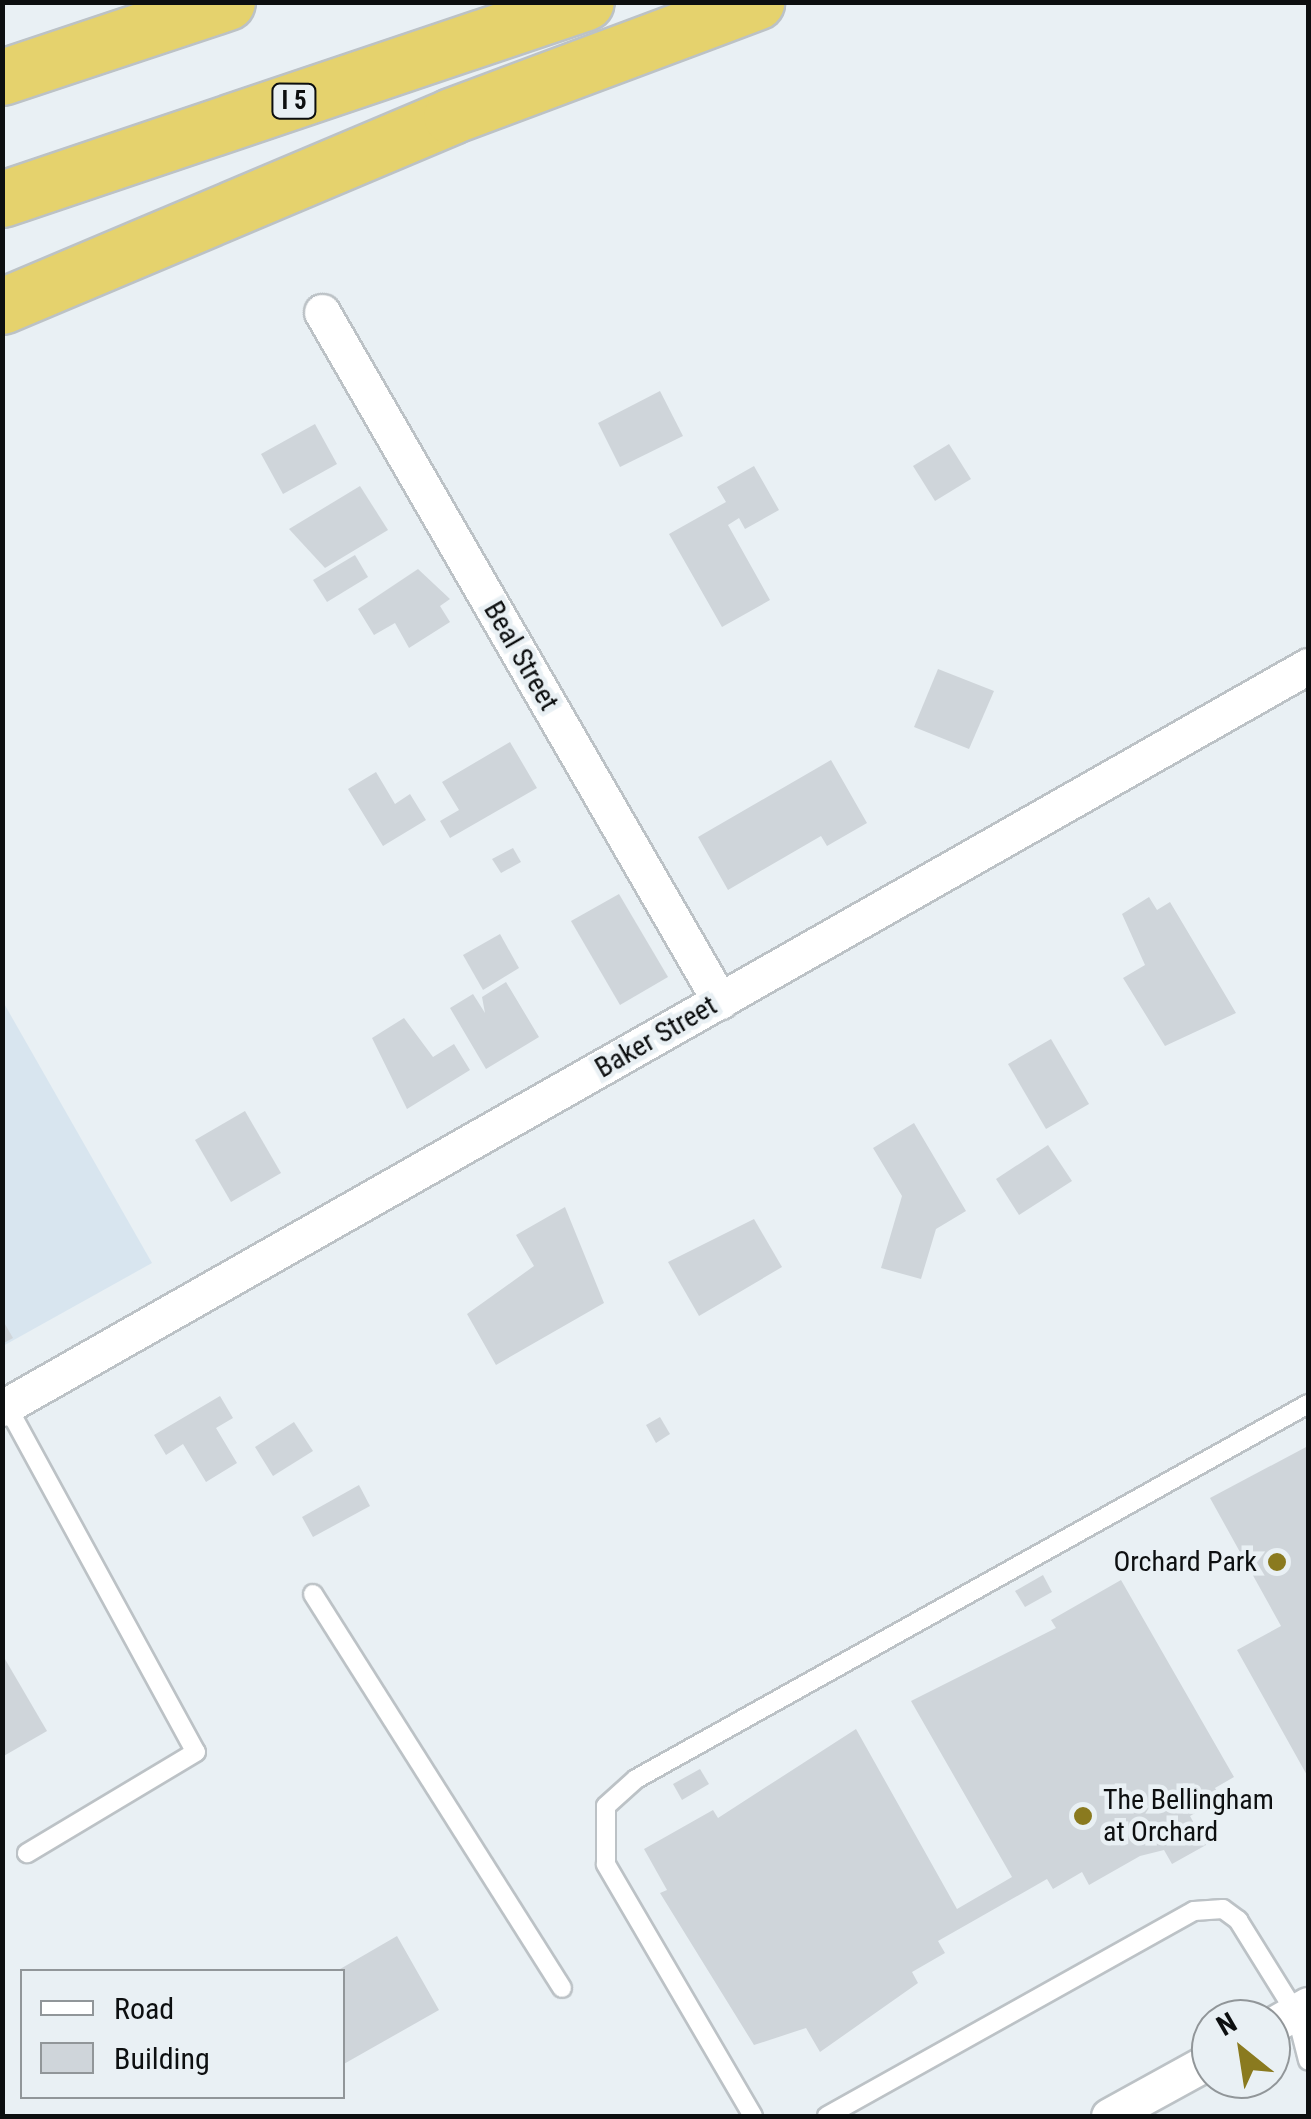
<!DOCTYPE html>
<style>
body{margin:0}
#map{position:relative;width:1311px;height:2119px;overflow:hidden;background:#e9f0f4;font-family:"Roboto Condensed",sans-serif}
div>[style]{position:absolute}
.built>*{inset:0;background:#d8e5ef}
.building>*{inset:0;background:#cfd5da}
.roads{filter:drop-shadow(2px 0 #bcc2c6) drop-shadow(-2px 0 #bcc2c6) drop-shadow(0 2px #bcc2c6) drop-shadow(0 -2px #bcc2c6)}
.service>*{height:18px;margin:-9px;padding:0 9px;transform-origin:9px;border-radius:9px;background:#fff}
.minor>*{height:35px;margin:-17.5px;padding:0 17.5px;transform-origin:17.5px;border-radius:17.5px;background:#fff}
.motorway>*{height:55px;margin:-27.5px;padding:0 27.5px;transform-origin:27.5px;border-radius:27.5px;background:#e5d26d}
.dots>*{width:28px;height:28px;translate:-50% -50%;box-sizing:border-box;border:5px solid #e9f0f4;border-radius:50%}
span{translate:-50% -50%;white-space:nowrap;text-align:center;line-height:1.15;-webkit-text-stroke:9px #e9f0f4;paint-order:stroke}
.shield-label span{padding:2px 8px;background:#e9f0f4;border:2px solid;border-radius:8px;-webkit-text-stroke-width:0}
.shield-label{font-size:25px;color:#0d0f10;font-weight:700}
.street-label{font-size:28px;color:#0d0f10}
.poi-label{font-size:28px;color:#0d0f10}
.right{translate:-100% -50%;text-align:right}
.left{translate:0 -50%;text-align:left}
.frame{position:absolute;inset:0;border:5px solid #0d0f10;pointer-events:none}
.legend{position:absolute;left:20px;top:1969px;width:325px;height:130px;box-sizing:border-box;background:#e9f0f4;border:2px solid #919699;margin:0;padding:12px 18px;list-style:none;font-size:30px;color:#0d0f10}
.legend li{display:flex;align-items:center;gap:20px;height:50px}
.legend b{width:50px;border:2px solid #919699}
.north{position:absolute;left:1191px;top:1999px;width:100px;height:100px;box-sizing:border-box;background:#e9f0f4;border:2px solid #919699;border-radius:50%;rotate:330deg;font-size:28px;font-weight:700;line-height:40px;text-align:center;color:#0d0f10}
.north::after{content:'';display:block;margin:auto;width:35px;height:45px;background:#8a7a1f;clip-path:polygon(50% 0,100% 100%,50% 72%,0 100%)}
</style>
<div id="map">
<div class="built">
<div style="clip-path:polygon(2px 1000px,152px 1263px,3px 1346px,2px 1346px)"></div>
</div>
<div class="building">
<div style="clip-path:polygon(660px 391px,683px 436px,620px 467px,598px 423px)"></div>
<div style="clip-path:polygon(315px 424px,337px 464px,283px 494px,261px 454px)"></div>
<div style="clip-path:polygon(949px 444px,971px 479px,935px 501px,913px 466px)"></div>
<div style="clip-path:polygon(754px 466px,779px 510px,745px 529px,739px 518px,728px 525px,770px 600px,722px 627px,669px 534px,726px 502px,717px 487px)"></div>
<div style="clip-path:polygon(360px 486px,388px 530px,325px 568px,289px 529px)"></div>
<div style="clip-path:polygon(355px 555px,368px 577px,327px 602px,313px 580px)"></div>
<div style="clip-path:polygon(418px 569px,450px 599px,440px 606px,450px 622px,409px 648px,395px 623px,374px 635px,358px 609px)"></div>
<div style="clip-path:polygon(938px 669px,994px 691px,969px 749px,914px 727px)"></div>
<div style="clip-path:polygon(510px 742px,537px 788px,450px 838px,440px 821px,459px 810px,442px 782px)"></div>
<div style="clip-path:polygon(831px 760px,867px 823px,827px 846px,821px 836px,728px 890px,698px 837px)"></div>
<div style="clip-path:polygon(376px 772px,395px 804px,410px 794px,426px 820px,383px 846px,348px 789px)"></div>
<div style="clip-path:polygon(513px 848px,521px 862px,501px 873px,492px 859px)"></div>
<div style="clip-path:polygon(619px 894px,668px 977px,620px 1005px,571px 921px)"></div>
<div style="clip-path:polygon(1149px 897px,1157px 910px,1170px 902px,1236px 1013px,1165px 1046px,1123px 978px,1145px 965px,1122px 914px)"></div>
<div style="clip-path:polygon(500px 934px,519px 968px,483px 990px,463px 955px)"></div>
<div style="clip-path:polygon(506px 982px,539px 1037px,486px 1069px,450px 1008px,473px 994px,485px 1013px,482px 997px)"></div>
<div style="clip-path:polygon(404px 1018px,433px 1057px,454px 1044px,470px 1070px,407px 1109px,372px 1038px)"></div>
<div style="clip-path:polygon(1051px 1039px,1089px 1104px,1046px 1129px,1008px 1064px)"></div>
<div style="clip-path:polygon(245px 1111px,281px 1173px,231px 1202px,195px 1140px)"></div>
<div style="clip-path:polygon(914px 1123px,966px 1211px,936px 1229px,921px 1279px,881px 1268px,902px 1196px,873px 1148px)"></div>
<div style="clip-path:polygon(1048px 1145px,1072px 1181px,1019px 1215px,996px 1179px)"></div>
<div style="clip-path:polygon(565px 1207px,604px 1303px,496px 1365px,467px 1314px,534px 1266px,516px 1235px)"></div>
<div style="clip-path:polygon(754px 1219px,782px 1267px,699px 1316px,668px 1262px)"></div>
<div style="clip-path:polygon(2px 1319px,13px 1338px,2px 1344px)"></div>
<div style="clip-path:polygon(220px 1396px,233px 1418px,216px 1428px,237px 1463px,206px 1482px,183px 1444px,166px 1455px,154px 1435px)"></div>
<div style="clip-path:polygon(660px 1417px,670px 1434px,656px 1443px,646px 1425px)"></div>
<div style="clip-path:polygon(294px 1422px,313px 1451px,273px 1476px,255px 1447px)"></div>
<div style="clip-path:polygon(1308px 1446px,1308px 1777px,1237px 1650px,1281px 1626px,1210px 1498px)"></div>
<div style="clip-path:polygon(359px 1485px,370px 1506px,313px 1537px,302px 1517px)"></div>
<div style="clip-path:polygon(1043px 1575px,1052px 1592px,1025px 1607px,1015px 1591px)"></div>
<div style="clip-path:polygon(1121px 1580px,1234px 1777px,1215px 1788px,1221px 1798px,1190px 1816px,1206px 1845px,1172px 1864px,1164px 1850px,1140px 1856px,1089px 1885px,1082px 1872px,1053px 1889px,1047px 1879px,938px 1941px,945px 1953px,912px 1972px,918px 1983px,820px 2052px,806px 2028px,754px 2045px,660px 1893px,667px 1890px,644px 1849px,713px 1810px,718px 1818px,856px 1729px,957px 1909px,1000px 1884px,1012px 1877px,911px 1701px,1056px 1628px,1051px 1620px)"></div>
<div style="clip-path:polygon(2px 1654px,47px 1731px,2px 1757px)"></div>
<div style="clip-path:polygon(700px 1769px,709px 1784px,682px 1800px,673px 1784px)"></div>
<div style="clip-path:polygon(397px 1936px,439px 2010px,342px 2065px,342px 1972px,335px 1972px)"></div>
</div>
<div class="roads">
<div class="service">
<div style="left:7px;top:1406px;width:394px;rotate:61.4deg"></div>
<div style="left:196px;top:1752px;width:197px;rotate:149.1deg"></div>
<div style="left:313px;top:1594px;width:466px;rotate:57.7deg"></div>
<div style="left:753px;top:2116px;width:292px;rotate:-120.3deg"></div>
<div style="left:606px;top:1864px;width:58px;rotate:-90deg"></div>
<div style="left:606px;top:1806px;width:40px;rotate:-42deg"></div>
<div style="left:636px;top:1779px;width:770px;rotate:-29.16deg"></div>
<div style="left:827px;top:2116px;width:420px;rotate:-29.2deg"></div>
<div style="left:1194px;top:1911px;width:29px;rotate:-4deg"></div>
<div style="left:1223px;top:1909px;width:19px;rotate:36deg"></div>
<div style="left:1238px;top:1920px;width:110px;rotate:58.1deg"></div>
<div style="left:1296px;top:2013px;width:49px;rotate:75.7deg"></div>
</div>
<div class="minor">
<div style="left:322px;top:312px;width:796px;rotate:59.99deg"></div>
<div style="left:2px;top:1408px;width:1502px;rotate:-29.6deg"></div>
<div style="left:1271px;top:2026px;width:43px;rotate:-29.6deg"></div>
<div style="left:1109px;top:2116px;width:116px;rotate:-28.8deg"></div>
</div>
<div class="motorway">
<div style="left:2px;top:77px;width:237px;rotate:-18.4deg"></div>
<div style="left:2px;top:199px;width:616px;rotate:-18.64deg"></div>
<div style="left:2px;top:306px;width:488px;rotate:-22.9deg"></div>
<div style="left:451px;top:116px;width:326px;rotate:-20.5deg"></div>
</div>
</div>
<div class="dots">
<div style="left:1277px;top:1562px;background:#8a7a1f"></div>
<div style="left:1083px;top:1816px;background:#8a7a1f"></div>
</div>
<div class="shield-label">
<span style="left:294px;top:101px">I 5</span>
</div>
<div class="street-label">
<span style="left:521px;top:656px;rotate:60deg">Beal Street</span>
<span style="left:656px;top:1037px;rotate:-30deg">Baker Street</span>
</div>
<div class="poi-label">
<span class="right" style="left:1257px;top:1562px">Orchard Park</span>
<span class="left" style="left:1103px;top:1816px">The Bellingham<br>at Orchard</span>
</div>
<div class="frame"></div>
<ul class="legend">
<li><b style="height:12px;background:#fff"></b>Road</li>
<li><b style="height:28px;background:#cfd5da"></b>Building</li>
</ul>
<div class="north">N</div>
</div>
